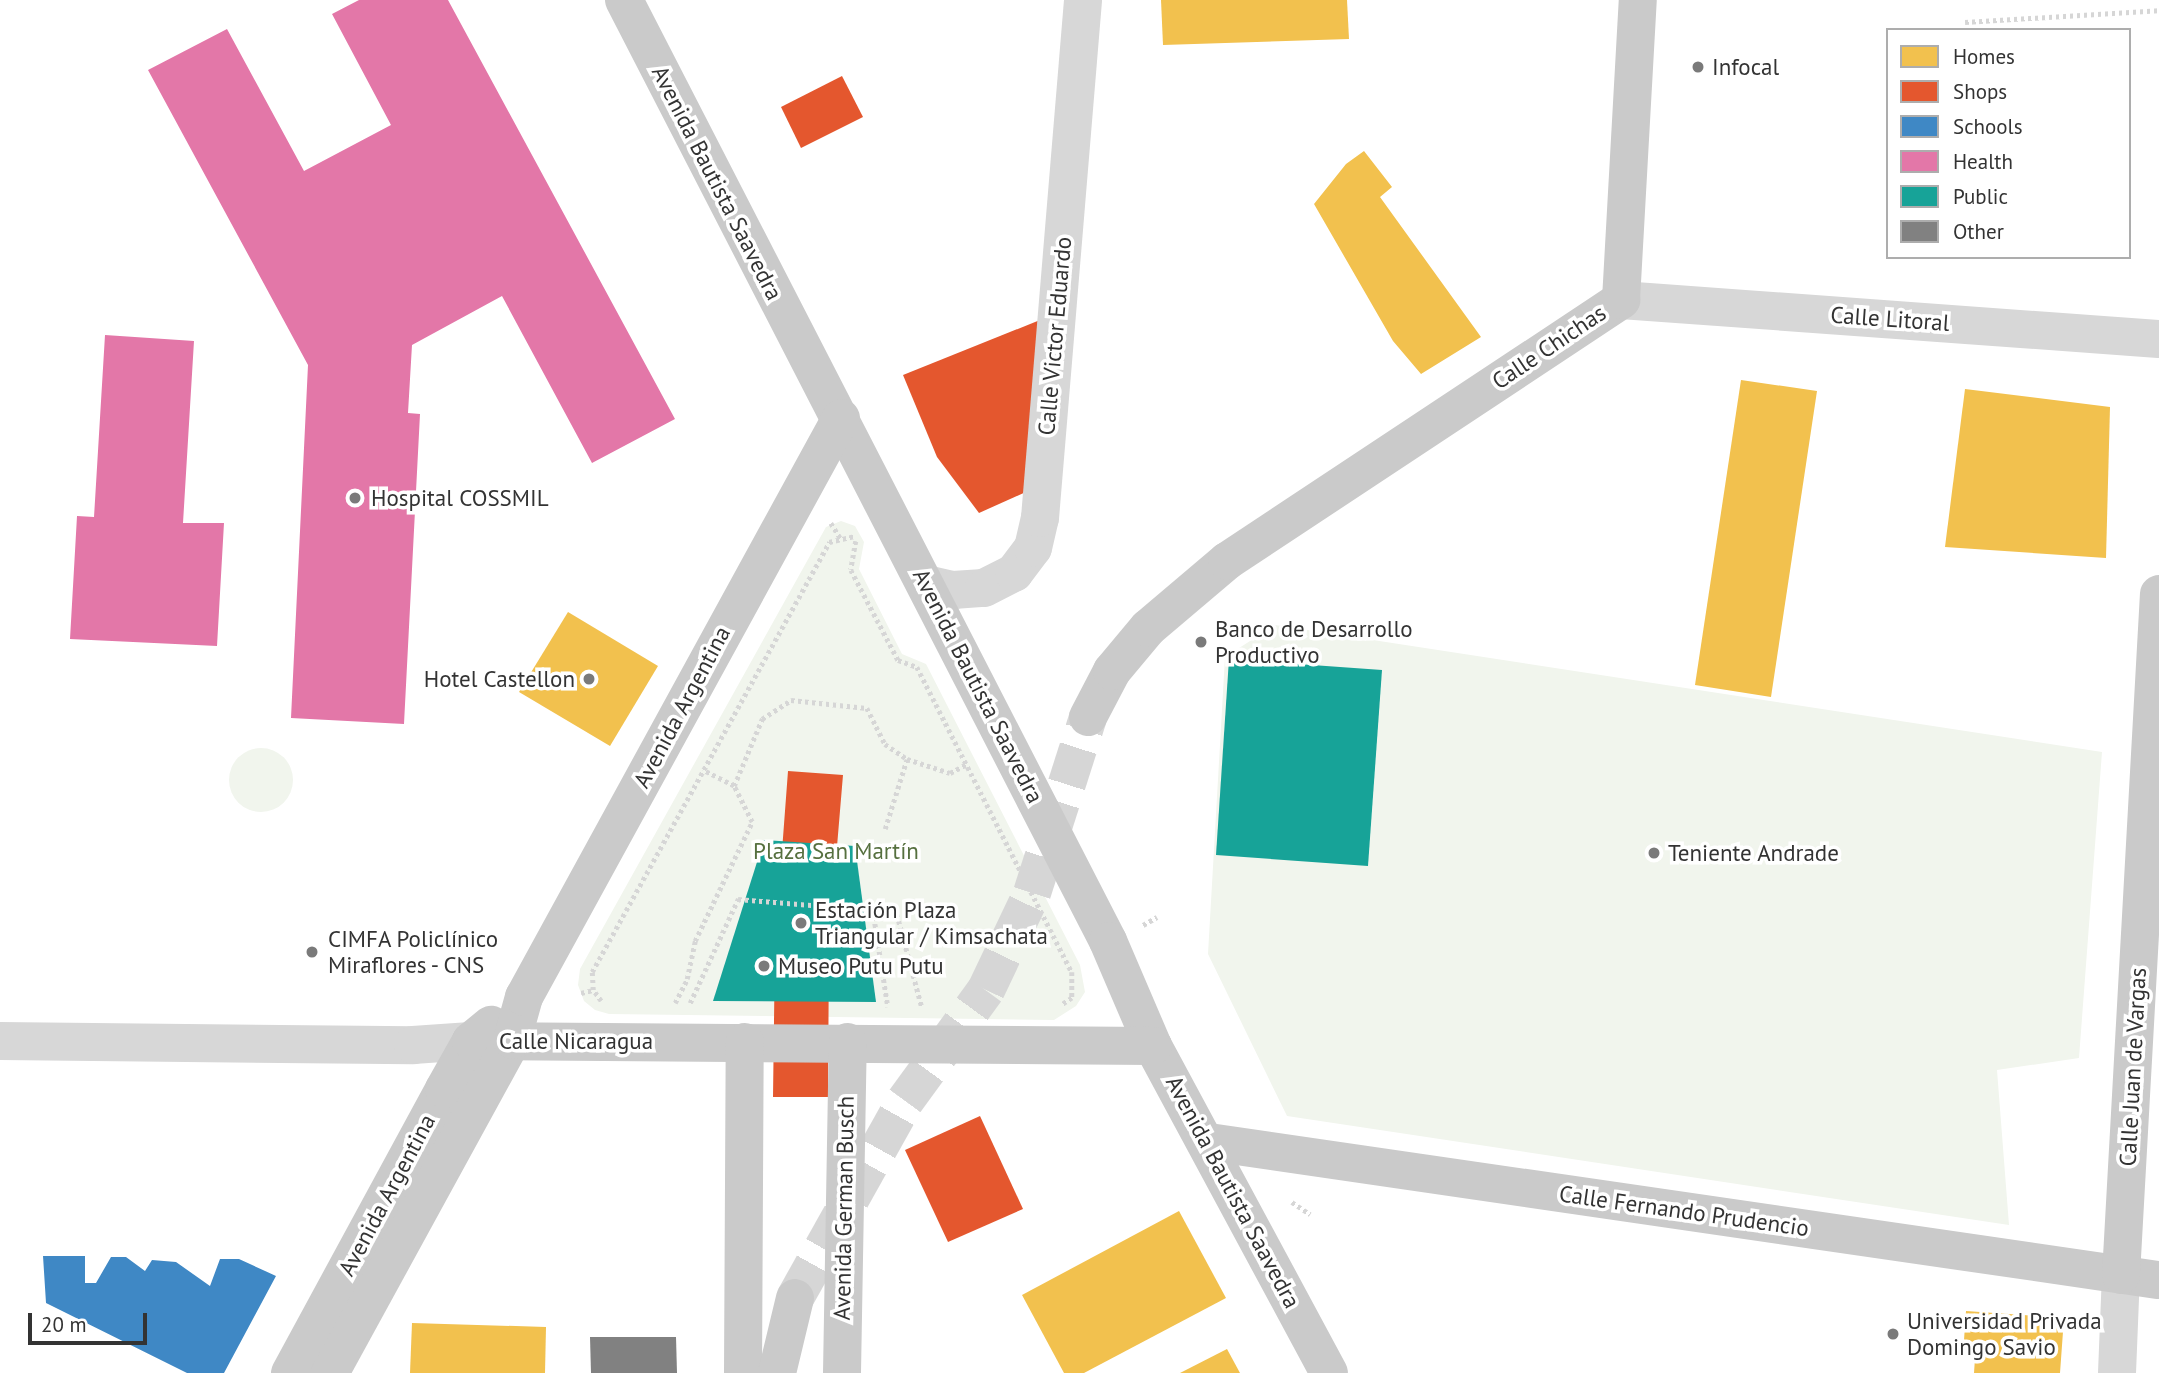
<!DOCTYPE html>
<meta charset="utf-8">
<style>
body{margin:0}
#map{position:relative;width:2159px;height:1373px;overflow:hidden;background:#fff;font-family:"PT Sans",sans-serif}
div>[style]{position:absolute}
.green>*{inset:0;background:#f1f5ed}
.round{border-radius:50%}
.homes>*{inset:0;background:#f2c14e}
.shops>*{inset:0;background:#e4572e}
.schools>*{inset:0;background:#3f88c5}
.health>*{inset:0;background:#e377a8}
.public>*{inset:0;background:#17a398}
.building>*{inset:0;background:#818181}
.major-tunnel>*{height:38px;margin-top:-19px;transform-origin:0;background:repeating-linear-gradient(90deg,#d6d6d6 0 38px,transparent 0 57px)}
.path>*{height:4.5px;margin-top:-2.25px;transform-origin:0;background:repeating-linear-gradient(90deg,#d6d6d6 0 3.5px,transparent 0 7px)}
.minor>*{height:38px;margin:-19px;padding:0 19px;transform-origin:19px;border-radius:19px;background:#d7d7d7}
.major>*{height:38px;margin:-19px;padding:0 19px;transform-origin:19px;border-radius:19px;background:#cacaca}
.dots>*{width:19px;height:19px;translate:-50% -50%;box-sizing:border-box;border:4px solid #fff;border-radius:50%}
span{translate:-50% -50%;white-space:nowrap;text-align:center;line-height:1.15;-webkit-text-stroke:7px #fff;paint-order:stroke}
.poi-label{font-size:23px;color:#333}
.left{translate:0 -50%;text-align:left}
.right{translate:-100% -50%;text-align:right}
.street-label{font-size:23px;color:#333}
.park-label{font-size:23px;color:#56703f}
.legend{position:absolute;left:1886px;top:28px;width:245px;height:231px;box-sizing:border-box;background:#fff;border:2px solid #adadad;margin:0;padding:9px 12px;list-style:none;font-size:21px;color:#333}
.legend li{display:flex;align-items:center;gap:14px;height:35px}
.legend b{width:35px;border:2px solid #adadad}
.scale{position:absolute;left:28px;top:1313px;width:119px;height:32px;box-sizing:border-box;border:4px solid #333;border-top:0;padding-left:9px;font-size:21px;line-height:24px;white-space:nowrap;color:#333;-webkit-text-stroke:5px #fff;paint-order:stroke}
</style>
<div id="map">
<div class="green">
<div style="clip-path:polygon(841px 521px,855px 526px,864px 542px,859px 569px,902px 654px,926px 664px,1080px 965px,1085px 992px,1076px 1006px,1054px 1020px,609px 1014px,595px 1010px,584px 1001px,578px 985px,580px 969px,826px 527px)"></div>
<div style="clip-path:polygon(1275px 625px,2102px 752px,2079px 1058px,1997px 1070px,2009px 1225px,1287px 1116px,1208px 954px,1225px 657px)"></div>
<div class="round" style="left:229px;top:748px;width:64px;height:64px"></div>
</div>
<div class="homes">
<div style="clip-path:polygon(1161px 0,1347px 0,1349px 39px,1163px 45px)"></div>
<div style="clip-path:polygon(1364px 151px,1392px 187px,1380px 197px,1481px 337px,1421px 374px,1393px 341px,1314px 204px,1346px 164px)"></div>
<div style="clip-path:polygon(1741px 380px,1817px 391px,1771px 697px,1695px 685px)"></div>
<div style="clip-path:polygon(1965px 389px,2110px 407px,2106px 558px,1945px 547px)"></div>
<div style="clip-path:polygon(568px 612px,658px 666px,610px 746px,519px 692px)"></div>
<div style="clip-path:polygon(1179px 1211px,1226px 1298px,1084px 1373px,1064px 1373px,1022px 1295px)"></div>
<div style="clip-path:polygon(1966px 1311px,2064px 1318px,2060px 1373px,1974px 1373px,1975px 1358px,1968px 1358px,1970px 1340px,1964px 1340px)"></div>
<div style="clip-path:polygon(412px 1323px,546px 1327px,545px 1373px,410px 1373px)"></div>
<div style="clip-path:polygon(1227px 1349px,1240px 1373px,1180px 1373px)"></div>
</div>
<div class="shops">
<div style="clip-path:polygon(842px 76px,863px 117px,801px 148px,781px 107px)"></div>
<div style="clip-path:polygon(1040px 320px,1028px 491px,979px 513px,937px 457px,903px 375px)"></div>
<div style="clip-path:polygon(788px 771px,843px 775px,829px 942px,828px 1097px,773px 1097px,775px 944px)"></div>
<div style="clip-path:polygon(980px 1116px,1023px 1209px,948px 1242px,905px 1150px)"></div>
</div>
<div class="schools">
<div style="clip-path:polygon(43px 1256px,85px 1256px,85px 1283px,96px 1283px,111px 1257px,126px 1257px,145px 1271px,152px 1260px,176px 1262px,210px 1286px,220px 1259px,239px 1259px,276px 1276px,224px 1373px,187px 1373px,46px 1303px)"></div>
</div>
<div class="health">
<div style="clip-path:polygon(359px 0,448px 0,675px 419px,592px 463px,502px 296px,412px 345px,408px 413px,420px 414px,404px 724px,291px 718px,308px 365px,148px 70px,227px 29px,304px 171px,391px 125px,332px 14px)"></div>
<div style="clip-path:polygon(105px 335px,194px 341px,183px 523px,224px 523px,217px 646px,70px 639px,77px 516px,94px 517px)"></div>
</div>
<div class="public">
<div style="clip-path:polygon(1229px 659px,1382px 670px,1368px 866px,1216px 855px)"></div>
<div style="clip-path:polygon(764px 840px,855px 846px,876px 1002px,713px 1001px)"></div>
</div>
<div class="building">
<div style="clip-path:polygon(590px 1337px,676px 1337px,677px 1373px,591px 1373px)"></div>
</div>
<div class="major-tunnel">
<div style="left:795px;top:1298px;width:226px;rotate:-60.8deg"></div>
<div style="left:905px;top:1101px;width:137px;rotate:-53.9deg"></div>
<div style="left:986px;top:990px;width:107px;rotate:-64.6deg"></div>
<div style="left:1032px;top:893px;width:185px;rotate:-72.3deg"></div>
</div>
<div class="path">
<div style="left:1965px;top:22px;width:194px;rotate:-3.5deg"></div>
<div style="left:831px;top:523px;width:19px;rotate:58deg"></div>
<div style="left:856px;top:541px;width:29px;rotate:100deg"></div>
<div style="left:851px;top:570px;width:102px;rotate:62.4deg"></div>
<div style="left:898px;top:660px;width:20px;rotate:20deg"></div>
<div style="left:917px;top:667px;width:342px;rotate:63.1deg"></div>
<div style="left:1072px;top:972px;width:26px;rotate:90deg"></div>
<div style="left:1072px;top:998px;width:11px;rotate:146deg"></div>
<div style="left:734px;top:786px;width:73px;rotate:-67.3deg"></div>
<div style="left:762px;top:719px;width:35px;rotate:-33deg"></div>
<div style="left:791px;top:700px;width:76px;rotate:6deg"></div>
<div style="left:867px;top:708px;width:40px;rotate:63.4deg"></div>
<div style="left:885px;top:744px;width:27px;rotate:34deg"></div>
<div style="left:907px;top:759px;width:45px;rotate:18deg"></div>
<div style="left:950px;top:773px;width:19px;rotate:-28deg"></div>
<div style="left:885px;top:829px;width:73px;rotate:-72.6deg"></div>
<div style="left:897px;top:914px;width:96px;rotate:75deg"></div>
<div style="left:1143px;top:925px;width:16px;rotate:-30deg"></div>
<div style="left:581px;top:993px;width:12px;rotate:-14deg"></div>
<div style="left:601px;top:1001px;width:14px;rotate:-126deg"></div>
<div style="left:593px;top:990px;width:18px;rotate:-93deg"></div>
<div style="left:592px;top:972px;width:491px;rotate:-61.1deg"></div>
<div style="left:829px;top:542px;width:27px;rotate:-13deg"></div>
<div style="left:675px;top:1003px;width:27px;rotate:-63deg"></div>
<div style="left:687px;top:979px;width:39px;rotate:-78deg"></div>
<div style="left:695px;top:941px;width:132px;rotate:-64.4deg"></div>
<div style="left:752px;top:822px;width:40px;rotate:-116.6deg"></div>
<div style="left:734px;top:786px;width:35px;rotate:-153deg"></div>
<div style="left:690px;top:1003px;width:115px;rotate:-65.2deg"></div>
<div style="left:738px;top:899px;width:135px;rotate:4.7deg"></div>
<div style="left:873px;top:910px;width:98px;rotate:81.2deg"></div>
<div style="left:1292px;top:1202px;width:22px;rotate:34deg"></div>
</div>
<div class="minor">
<div style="left:1621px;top:300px;width:539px;rotate:4.15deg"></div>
<div style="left:926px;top:584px;width:28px;rotate:13deg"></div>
<div style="left:953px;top:590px;width:31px;rotate:-4deg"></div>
<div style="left:984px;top:588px;width:34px;rotate:-27deg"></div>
<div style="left:1014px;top:573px;width:31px;rotate:-53deg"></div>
<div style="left:1033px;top:548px;width:31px;rotate:-77deg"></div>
<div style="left:1040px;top:518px;width:520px;rotate:-85.25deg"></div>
<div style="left:0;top:1041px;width:413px;rotate:0.6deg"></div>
<div style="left:413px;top:1045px;width:58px;rotate:-3.9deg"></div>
<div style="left:2117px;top:1373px;width:98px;rotate:-87.7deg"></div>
</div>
<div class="major">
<div style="left:624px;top:0;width:1058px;rotate:62.78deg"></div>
<div style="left:1108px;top:941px;width:114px;rotate:66.8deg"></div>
<div style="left:1153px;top:1046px;width:371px;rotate:61.7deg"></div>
<div style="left:1088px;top:717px;width:52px;rotate:-62.4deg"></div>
<div style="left:1112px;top:671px;width:56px;rotate:-50.1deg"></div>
<div style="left:1148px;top:628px;width:104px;rotate:-40.3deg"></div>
<div style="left:1227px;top:561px;width:473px;rotate:-33.5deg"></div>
<div style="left:1621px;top:300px;width:300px;rotate:-86.8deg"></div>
<div style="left:471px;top:1041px;width:682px;rotate:0.42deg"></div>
<div style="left:1209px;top:1142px;width:960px;rotate:8.27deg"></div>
<div style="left:2121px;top:1275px;width:682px;rotate:-86.81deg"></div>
<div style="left:290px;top:1373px;width:323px;rotate:-61.5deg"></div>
<div style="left:444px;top:1089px;width:55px;rotate:-60.6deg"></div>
<div style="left:471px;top:1041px;width:26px;rotate:-39deg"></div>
<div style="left:330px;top:1373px;width:379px;rotate:-61.3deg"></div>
<div style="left:512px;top:1040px;width:45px;rotate:-74.4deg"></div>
<div style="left:524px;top:997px;width:660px;rotate:-61.3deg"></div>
<div style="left:743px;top:1373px;width:331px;rotate:-89.7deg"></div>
<div style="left:777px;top:1373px;width:77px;rotate:-76.5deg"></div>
<div style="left:842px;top:1373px;width:331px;rotate:-89deg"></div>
</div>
<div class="dots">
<div style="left:1698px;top:67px;background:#7a7a7a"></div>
<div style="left:355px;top:498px;background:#7a7a7a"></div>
<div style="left:1201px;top:642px;background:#7a7a7a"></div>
<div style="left:589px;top:679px;background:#7a7a7a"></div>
<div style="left:1654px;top:853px;background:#7a7a7a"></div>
<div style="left:801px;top:923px;background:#7a7a7a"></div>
<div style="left:312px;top:952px;background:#7a7a7a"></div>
<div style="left:764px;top:966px;background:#7a7a7a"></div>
<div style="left:1893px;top:1334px;background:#7a7a7a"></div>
</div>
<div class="poi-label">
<span class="left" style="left:1712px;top:67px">Infocal</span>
<span class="left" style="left:371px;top:498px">Hospital COSSMIL</span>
<span class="left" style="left:1215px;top:642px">Banco de Desarrollo<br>Productivo</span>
<span class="right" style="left:575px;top:679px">Hotel Castellon</span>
<span class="left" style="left:1668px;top:853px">Teniente Andrade</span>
<span class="left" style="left:815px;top:923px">Estación Plaza<br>Triangular / Kimsachata</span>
<span class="left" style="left:328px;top:952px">CIMFA Policlínico<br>Miraflores - CNS</span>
<span class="left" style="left:778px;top:966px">Museo Putu Putu</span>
<span class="left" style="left:1907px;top:1334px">Universidad Privada<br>Domingo Savio</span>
</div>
<div class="street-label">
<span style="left:717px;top:183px;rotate:63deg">Avenida Bautista Saavedra</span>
<span style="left:1890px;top:319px;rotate:4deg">Calle Litoral</span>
<span style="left:1055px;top:336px;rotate:-85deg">Calle Victor Eduardo</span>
<span style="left:1549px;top:347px;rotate:-34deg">Calle Chichas</span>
<span style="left:978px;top:686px;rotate:63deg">Avenida Bautista Saavedra</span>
<span style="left:682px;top:707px;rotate:-62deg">Avenida Argentina</span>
<span style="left:576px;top:1041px">Calle Nicaragua</span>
<span style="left:2133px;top:1067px;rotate:-87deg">Calle Juan de Vargas</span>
<span style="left:1233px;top:1192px;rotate:62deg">Avenida Bautista Saavedra</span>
<span style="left:387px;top:1195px;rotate:-62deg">Avenida Argentina</span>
<span style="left:844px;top:1208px;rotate:-89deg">Avenida German Busch</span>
<span style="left:1684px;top:1211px;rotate:8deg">Calle Fernando Prudencio</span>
</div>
<div class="park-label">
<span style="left:836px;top:851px">Plaza San Martín</span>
</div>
<ul class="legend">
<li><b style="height:19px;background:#f2c14e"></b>Homes</li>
<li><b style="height:19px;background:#e4572e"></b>Shops</li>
<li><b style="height:19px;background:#3f88c5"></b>Schools</li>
<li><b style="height:19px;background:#e377a8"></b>Health</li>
<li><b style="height:19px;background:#17a398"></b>Public</li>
<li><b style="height:19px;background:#818181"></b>Other</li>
</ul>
<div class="scale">20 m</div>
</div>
